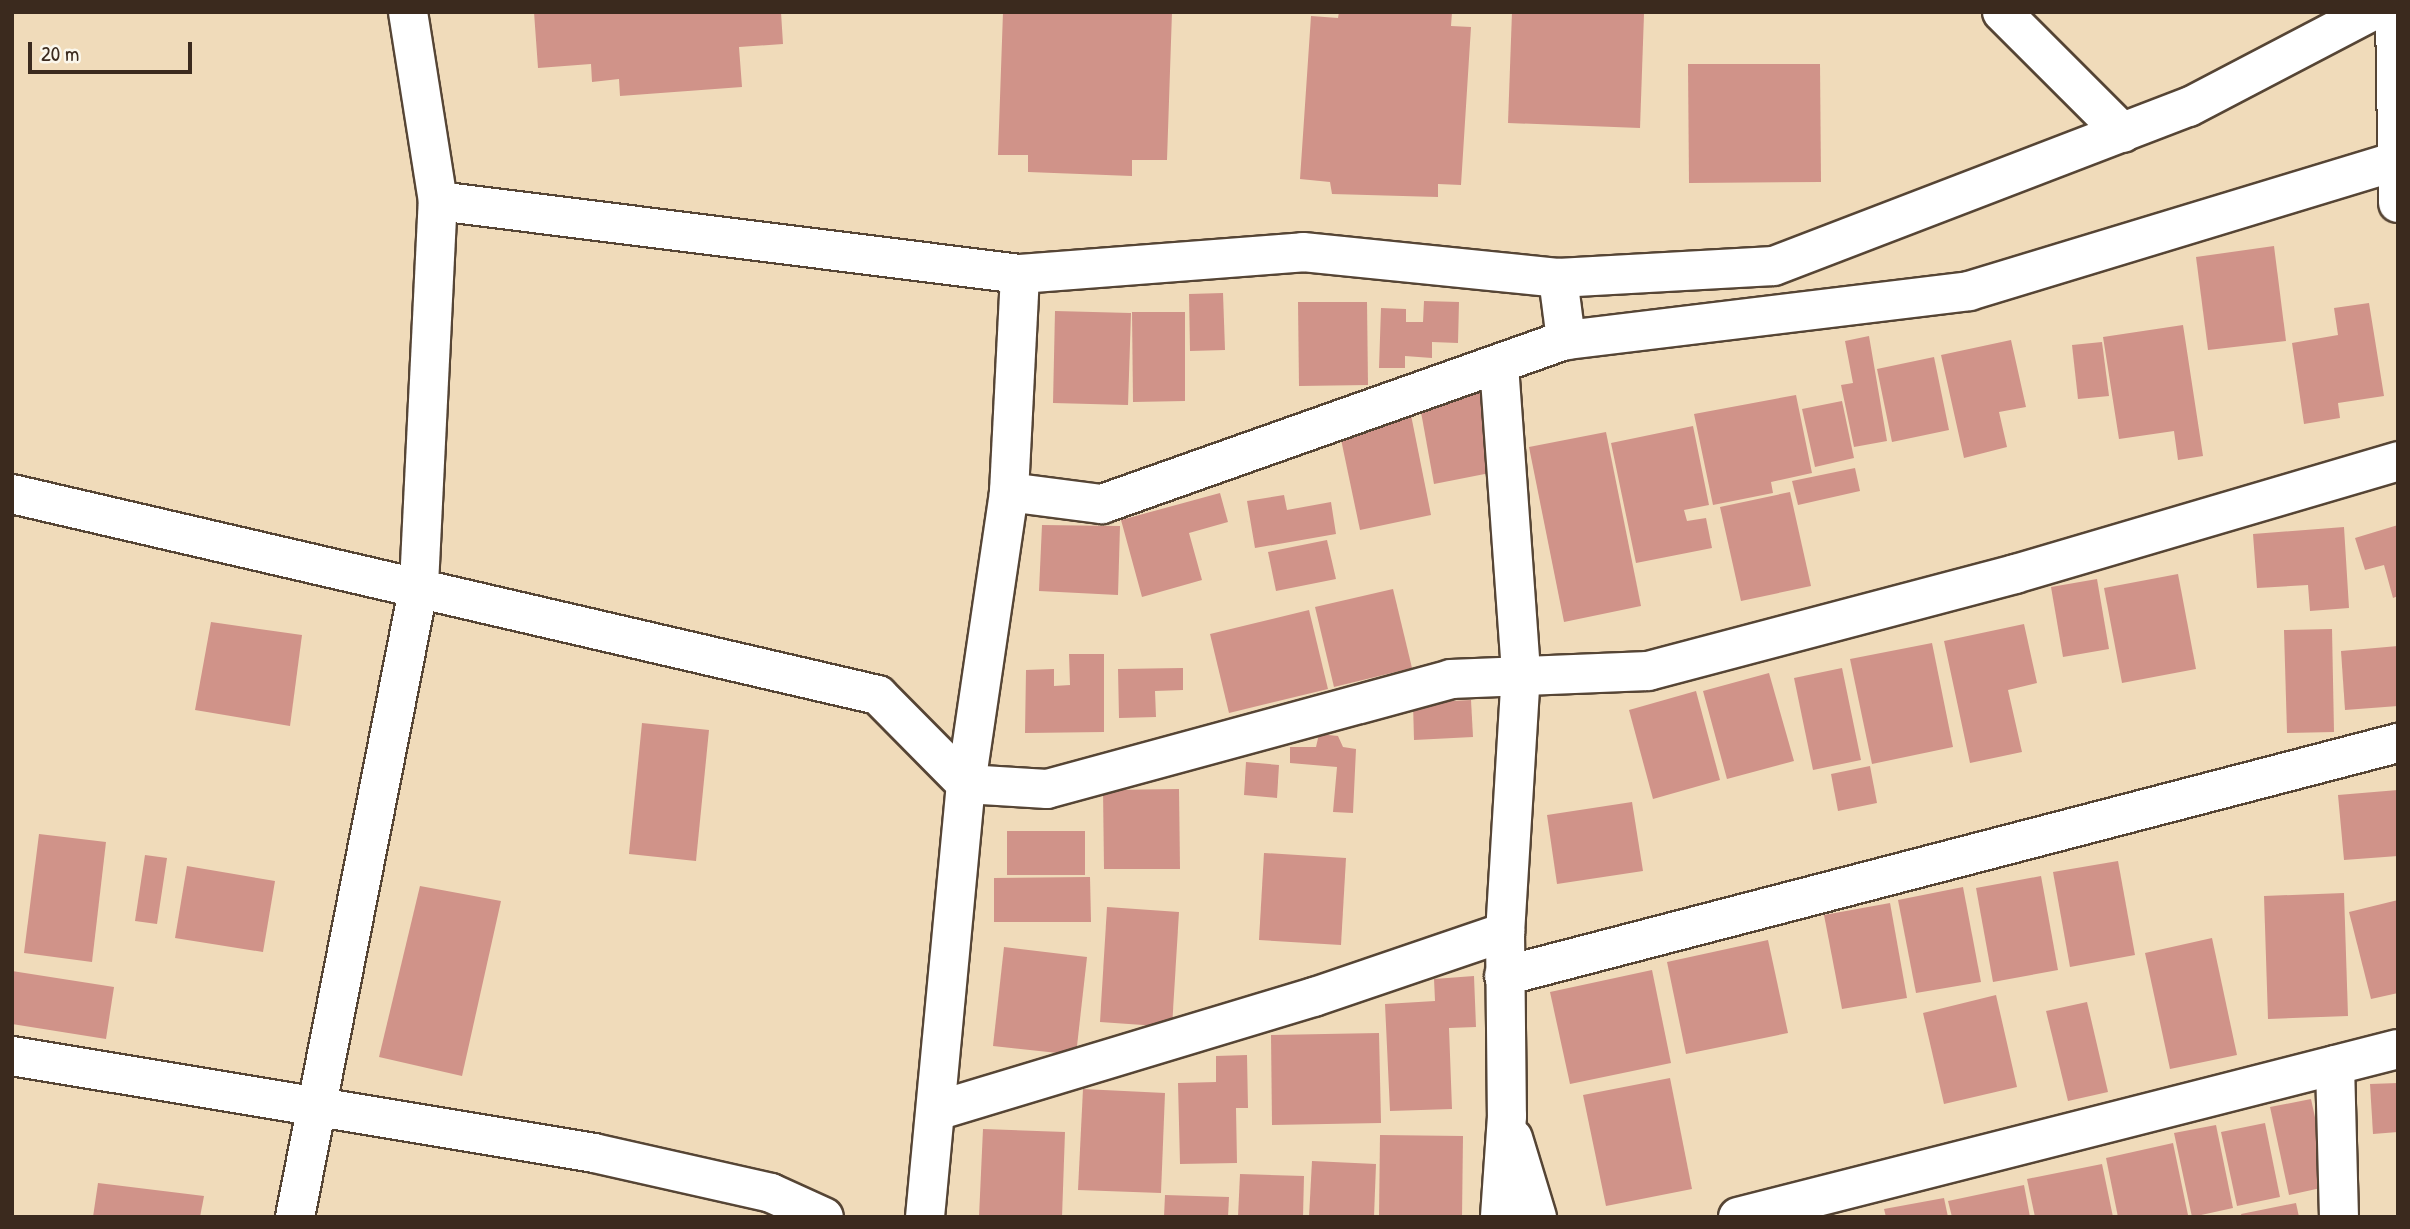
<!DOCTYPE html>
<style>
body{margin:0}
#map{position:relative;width:2410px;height:1229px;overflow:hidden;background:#f0dbba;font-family:"Patrick Hand",sans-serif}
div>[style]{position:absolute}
.building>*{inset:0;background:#d09389}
.roads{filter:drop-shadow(2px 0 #564535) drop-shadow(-2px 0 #564535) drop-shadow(0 2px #564535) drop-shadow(0 -2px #564535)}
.street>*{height:38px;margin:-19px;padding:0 19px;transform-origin:19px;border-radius:19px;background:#fff}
span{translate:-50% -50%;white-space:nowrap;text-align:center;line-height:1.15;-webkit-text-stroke:7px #fbf7ec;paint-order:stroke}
.frame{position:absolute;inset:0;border:14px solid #3b2a1e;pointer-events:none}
.scale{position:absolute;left:28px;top:42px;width:164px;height:32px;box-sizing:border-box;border:4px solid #3b2a1e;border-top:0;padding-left:9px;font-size:21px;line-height:24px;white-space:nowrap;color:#3b2a1e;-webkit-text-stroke:5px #fbf7ec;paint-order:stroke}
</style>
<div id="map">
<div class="building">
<div style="clip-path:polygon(534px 12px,781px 12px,783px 44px,739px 47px,742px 87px,620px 96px,619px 79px,592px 82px,591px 64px,538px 68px)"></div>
<div style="clip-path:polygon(1003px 12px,1172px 12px,1167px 160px,1132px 160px,1132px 176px,1028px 172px,1028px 155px,998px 155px)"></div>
<div style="clip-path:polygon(1339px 12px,1452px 12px,1451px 26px,1471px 27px,1461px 185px,1438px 184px,1438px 197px,1332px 194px,1330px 182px,1300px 179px,1311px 16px,1338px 18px)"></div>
<div style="clip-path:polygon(1512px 12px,1644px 14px,1640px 128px,1508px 123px)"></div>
<div style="clip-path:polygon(1688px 64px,1820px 64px,1821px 182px,1689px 183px)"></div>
<div style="clip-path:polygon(2274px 246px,2286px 341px,2208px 350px,2196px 257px)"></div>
<div style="clip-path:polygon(1223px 293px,1225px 350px,1190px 351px,1189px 294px)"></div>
<div style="clip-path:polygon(1424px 301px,1459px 302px,1458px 343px,1432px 342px,1432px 358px,1405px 356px,1405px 368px,1379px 368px,1381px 308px,1406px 309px,1406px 322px,1423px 322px)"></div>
<div style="clip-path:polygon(1298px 302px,1367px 302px,1368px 385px,1299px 386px)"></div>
<div style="clip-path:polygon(2369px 303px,2384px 396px,2338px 403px,2340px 418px,2304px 424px,2292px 343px,2338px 335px,2334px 308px)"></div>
<div style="clip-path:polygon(1055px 311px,1131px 313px,1128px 405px,1053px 403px)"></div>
<div style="clip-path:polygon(1132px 312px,1185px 312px,1185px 401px,1133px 402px)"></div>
<div style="clip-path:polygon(2183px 325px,2203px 456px,2178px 460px,2174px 431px,2119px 439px,2103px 337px)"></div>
<div style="clip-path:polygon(1869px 336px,1887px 441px,1854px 447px,1841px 385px,1853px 383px,1845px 341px)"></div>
<div style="clip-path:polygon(2011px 340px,2026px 407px,1999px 412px,2007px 447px,1964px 458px,1941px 355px)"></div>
<div style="clip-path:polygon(2102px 342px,2109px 396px,2078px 399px,2072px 345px)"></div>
<div style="clip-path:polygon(1934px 357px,1949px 430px,1892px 442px,1877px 369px)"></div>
<div style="clip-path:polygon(1485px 389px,1500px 471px,1434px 484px,1419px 401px)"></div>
<div style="clip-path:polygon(1796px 395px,1812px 473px,1771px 482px,1773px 493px,1713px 505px,1694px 414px)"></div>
<div style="clip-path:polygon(1842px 401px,1854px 458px,1815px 467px,1802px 409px)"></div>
<div style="clip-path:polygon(1410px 410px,1431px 515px,1360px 530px,1338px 425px)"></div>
<div style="clip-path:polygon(1693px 426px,1709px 505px,1684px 510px,1687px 521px,1706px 518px,1712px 548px,1636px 563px,1611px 443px)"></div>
<div style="clip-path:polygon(1606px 432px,1641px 606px,1564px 622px,1529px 447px)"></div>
<div style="clip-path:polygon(1855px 468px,1860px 491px,1798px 505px,1792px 481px)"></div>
<div style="clip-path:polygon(1790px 492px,1811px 586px,1741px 601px,1720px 507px)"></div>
<div style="clip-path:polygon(1220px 493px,1228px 522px,1189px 533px,1202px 580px,1142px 597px,1121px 520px)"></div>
<div style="clip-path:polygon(1284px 495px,1287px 510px,1331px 502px,1336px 534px,1255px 548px,1247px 501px)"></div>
<div style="clip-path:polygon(1042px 525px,1120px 526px,1118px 595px,1039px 591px)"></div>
<div style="clip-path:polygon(2398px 525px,2398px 596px,2393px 598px,2384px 565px,2365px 570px,2355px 538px)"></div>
<div style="clip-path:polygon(2344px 527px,2349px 608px,2310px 611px,2308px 585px,2257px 588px,2253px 534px)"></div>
<div style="clip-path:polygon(1327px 540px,1336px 579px,1276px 591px,1268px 552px)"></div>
<div style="clip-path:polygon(2178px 574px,2196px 669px,2122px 683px,2104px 588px)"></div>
<div style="clip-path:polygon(2097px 579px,2109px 649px,2063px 657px,2051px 587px)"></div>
<div style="clip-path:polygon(1393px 589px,1412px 668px,1334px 687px,1315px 607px)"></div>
<div style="clip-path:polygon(1309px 610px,1328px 689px,1229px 713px,1210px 634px)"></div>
<div style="clip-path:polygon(211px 622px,302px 635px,290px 726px,195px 710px)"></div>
<div style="clip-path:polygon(2024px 624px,2037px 683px,2008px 690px,2022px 752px,1970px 763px,1944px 641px)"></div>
<div style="clip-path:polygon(2332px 629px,2334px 732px,2287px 733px,2284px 630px)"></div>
<div style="clip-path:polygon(1932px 643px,1953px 747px,1872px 764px,1850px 659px)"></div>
<div style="clip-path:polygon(2398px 646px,2398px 706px,2345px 710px,2341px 651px)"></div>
<div style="clip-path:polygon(1069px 654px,1104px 654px,1104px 732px,1025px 733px,1026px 670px,1054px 669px,1054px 686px,1070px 685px)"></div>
<div style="clip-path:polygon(1183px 668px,1183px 690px,1155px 691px,1156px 717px,1119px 718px,1118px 669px)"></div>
<div style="clip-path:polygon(1842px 668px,1861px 760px,1813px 770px,1794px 678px)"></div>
<div style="clip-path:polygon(1769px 673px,1794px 761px,1727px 779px,1703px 691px)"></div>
<div style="clip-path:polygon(1696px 691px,1720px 780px,1653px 799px,1629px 710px)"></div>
<div style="clip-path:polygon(1471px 700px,1473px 737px,1414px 740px,1413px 703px)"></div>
<div style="clip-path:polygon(642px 723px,709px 730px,696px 861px,629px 854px)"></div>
<div style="clip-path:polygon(1319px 734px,1338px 736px,1343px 747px,1356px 749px,1353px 813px,1333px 812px,1337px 767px,1290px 763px,1290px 747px,1316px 747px)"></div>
<div style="clip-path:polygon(1246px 762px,1279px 765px,1277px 798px,1244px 795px)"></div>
<div style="clip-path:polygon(1870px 766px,1877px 803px,1838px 811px,1831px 774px)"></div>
<div style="clip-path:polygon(1179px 789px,1180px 869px,1104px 869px,1103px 790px)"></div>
<div style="clip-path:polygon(2398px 790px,2398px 856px,2344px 860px,2338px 795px)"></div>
<div style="clip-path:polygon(1632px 802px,1643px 871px,1557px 884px,1547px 815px)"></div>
<div style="clip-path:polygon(1007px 831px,1085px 831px,1085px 875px,1007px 875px)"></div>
<div style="clip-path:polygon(39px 834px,106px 842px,92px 962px,24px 953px)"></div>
<div style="clip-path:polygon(1264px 853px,1346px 858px,1341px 945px,1259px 940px)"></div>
<div style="clip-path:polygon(145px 855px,167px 858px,157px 924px,135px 921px)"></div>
<div style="clip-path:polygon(2118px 861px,2135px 955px,2070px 967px,2053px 872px)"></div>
<div style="clip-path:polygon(187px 866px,275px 881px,263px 952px,175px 938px)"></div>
<div style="clip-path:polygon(2041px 876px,2058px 970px,1993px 982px,1976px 888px)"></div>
<div style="clip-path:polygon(1090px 877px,1091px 922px,994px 922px,994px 878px)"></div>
<div style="clip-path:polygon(420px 886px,501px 901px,462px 1076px,379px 1057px)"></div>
<div style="clip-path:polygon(1963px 887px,1981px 982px,1916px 993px,1898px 900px)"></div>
<div style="clip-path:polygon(2344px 893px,2348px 1016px,2268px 1019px,2264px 896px)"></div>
<div style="clip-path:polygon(2398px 900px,2398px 993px,2371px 999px,2349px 912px)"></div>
<div style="clip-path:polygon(1890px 903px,1907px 998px,1842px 1009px,1824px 915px)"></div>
<div style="clip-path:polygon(1107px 907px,1179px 912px,1172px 1027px,1100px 1022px)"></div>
<div style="clip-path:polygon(2212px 938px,2237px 1055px,2170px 1069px,2145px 953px)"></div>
<div style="clip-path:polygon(1768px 940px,1788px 1033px,1686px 1054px,1667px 962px)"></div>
<div style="clip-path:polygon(1004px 947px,1087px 957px,1076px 1055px,993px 1046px)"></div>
<div style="clip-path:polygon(1652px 970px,1671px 1063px,1570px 1084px,1550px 992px)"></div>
<div style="clip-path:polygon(12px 971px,114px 987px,106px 1039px,12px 1024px)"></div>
<div style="clip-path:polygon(1474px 976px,1476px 1027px,1449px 1028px,1452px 1109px,1390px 1111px,1385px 1004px,1435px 1001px,1434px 979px)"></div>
<div style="clip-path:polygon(1996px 995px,2017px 1087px,1944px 1104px,1923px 1013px)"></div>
<div style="clip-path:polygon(2087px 1002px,2108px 1092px,2068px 1101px,2046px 1011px)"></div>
<div style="clip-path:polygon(1379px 1033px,1381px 1123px,1272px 1125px,1271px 1035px)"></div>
<div style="clip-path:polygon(1247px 1055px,1248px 1108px,1236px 1108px,1237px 1163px,1180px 1164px,1178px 1083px,1216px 1082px,1216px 1056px)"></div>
<div style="clip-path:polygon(1670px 1078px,1692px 1189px,1606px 1206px,1583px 1095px)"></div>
<div style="clip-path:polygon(2398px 1083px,2398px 1132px,2373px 1134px,2370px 1084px)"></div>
<div style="clip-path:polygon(1083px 1089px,1165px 1093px,1161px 1193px,1078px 1190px)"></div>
<div style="clip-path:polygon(2311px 1099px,2330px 1186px,2289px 1195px,2270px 1107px)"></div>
<div style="clip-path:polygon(2265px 1123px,2280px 1197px,2237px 1206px,2221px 1132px)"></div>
<div style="clip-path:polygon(2216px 1125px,2233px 1208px,2192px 1217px,2174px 1133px)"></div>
<div style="clip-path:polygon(983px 1129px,1065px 1132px,1062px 1217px,979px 1217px)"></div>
<div style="clip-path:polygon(1380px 1135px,1463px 1136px,1462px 1217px,1379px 1217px)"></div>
<div style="clip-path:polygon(2173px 1143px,2188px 1215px,2118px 1217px,2106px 1158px)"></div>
<div style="clip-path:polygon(1312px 1161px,1376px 1164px,1374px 1217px,1309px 1217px)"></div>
<div style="clip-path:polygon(2102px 1164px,2113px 1217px,2035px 1217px,2027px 1179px)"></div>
<div style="clip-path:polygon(1240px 1174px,1304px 1176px,1303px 1217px,1238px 1217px)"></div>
<div style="clip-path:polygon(98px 1183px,204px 1196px,200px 1217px,93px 1217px)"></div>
<div style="clip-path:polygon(2024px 1185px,2030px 1217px,1952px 1217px,1948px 1201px)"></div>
<div style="clip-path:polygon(1165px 1195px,1229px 1197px,1228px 1217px,1164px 1217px)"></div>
<div style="clip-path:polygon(1944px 1198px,1948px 1217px,1886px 1217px,1884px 1209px)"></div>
<div style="clip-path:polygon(2296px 1203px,2299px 1217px,2242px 1217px,2241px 1214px)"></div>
</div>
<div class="roads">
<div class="street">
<div style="left:408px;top:12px;width:191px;rotate:81deg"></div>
<div style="left:438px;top:201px;width:587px;rotate:7.15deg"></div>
<div style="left:1020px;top:274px;width:284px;rotate:-4.4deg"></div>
<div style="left:1303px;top:252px;width:256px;rotate:5.8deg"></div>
<div style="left:1558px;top:278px;width:216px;rotate:-3.2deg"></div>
<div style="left:1774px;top:266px;width:444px;rotate:-21deg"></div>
<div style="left:2189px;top:107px;width:205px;rotate:-27.6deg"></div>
<div style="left:2002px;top:12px;width:171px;rotate:45deg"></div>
<div style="left:2395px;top:12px;width:191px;rotate:89.1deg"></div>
<div style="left:1558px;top:278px;width:63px;rotate:82.6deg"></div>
<div style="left:1499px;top:365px;width:308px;rotate:85.9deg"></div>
<div style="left:1521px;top:672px;width:260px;rotate:93.5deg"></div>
<div style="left:1505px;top:932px;width:184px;rotate:89.4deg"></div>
<div style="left:1507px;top:1116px;width:101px;rotate:94deg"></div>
<div style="left:1009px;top:492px;width:94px;rotate:7.4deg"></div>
<div style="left:1102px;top:504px;width:492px;rotate:-19.5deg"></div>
<div style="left:1566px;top:340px;width:406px;rotate:-6.9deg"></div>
<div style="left:1969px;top:291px;width:443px;rotate:-16.9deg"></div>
<div style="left:12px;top:494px;width:889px;rotate:13.07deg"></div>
<div style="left:878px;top:695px;width:125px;rotate:45.3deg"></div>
<div style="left:966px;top:784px;width:81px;rotate:3.5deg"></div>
<div style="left:1047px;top:789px;width:419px;rotate:-15.2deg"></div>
<div style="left:1451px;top:679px;width:197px;rotate:-2.3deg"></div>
<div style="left:1648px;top:671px;width:380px;rotate:-14.8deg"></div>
<div style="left:2015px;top:574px;width:399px;rotate:-16.4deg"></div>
<div style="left:1504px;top:976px;width:924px;rotate:-14.61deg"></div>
<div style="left:12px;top:1056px;width:590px;rotate:9.46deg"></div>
<div style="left:594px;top:1153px;width:181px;rotate:12.7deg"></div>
<div style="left:771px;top:1193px;width:58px;rotate:24.4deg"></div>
<div style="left:2335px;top:1065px;width:152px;rotate:88.5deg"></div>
<div style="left:936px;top:1111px;width:395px;rotate:-16.8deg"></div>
<div style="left:1314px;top:997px;width:202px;rotate:-18.8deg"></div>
<div style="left:1513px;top:1138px;width:83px;rotate:73.1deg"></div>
<div style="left:295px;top:1217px;width:644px;rotate:-78.9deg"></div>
<div style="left:419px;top:585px;width:384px;rotate:-87.2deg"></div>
<div style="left:925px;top:1217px;width:435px;rotate:-84.6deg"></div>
<div style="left:966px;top:784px;width:295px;rotate:-81.6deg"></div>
<div style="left:1009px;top:492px;width:218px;rotate:-87.1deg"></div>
<div style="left:1738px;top:1217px;width:681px;rotate:-14.28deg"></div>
</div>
</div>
<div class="frame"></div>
<div class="scale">20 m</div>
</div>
